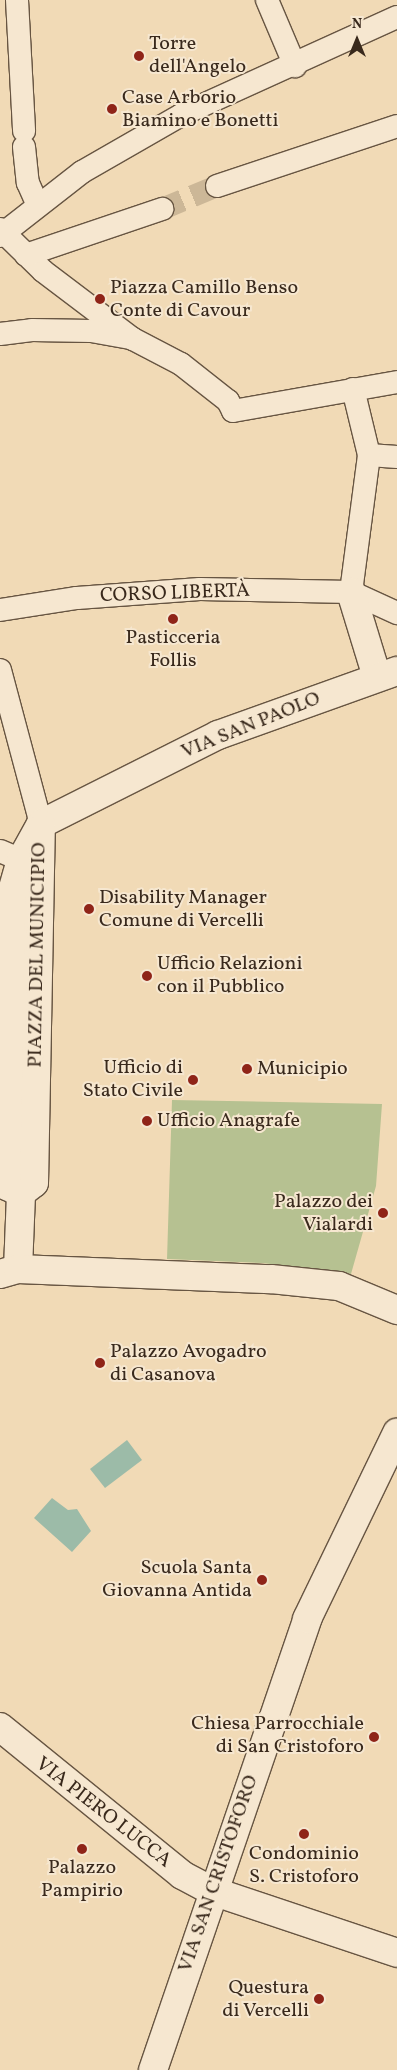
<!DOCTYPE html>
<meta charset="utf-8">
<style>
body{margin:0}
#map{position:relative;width:397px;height:2070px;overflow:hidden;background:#f1dab6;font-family:Vollkorn,serif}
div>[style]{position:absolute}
.green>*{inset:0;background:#b6c191}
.water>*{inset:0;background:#9cbba8}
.pedestrian-tunnel>*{height:22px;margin-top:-11px;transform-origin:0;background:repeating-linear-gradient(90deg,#ccb797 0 22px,transparent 0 33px)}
.roads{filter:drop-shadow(1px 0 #675542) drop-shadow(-1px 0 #675542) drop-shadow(0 1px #675542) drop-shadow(0 -1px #675542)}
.pedestrian>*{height:22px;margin:-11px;padding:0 11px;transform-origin:11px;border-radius:11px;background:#f6e7d0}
.minor>*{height:28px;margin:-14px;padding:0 14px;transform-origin:14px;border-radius:14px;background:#f6e7d0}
.dots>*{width:14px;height:14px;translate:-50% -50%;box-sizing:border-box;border:2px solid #f6e7d0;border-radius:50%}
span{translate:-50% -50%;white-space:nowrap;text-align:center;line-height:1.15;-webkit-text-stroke:4px #f6e7d0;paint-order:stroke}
.poi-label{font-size:20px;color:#39291c}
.left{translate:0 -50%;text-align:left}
.right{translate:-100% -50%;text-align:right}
.street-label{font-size:20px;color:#39291c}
.north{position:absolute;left:332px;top:15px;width:50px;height:50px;-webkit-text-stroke:4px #f6e7d0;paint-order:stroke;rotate:0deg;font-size:14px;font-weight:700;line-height:20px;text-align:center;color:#39291c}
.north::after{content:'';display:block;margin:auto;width:18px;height:22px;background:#39291c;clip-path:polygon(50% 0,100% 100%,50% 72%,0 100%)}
</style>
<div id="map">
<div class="green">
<div style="clip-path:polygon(172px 1100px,382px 1104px,376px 1186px,351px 1274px,262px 1263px,167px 1259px)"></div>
</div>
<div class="water">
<div style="clip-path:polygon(127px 1440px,142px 1460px,105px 1488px,90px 1469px)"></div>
<div style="clip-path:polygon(52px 1498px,68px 1510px,77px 1509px,91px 1531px,72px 1552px,34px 1518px)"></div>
</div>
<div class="pedestrian-tunnel">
<div style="left:162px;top:209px;width:60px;rotate:-22.7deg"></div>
</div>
<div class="roads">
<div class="pedestrian">
<div style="left:17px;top:0;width:131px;rotate:86.9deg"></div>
<div style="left:267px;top:0;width:72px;rotate:67deg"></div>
<div style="left:24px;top:147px;width:36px;rotate:84deg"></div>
<div style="left:28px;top:183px;width:24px;rotate:66deg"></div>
<div style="left:217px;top:186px;width:190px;rotate:-18.4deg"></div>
<div style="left:0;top:229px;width:60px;rotate:44.3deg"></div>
<div style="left:43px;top:271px;width:113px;rotate:37.1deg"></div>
<div style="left:133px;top:339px;width:54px;rotate:27.5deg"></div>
<div style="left:181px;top:364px;width:60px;rotate:38.2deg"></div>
<div style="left:228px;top:401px;width:11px;rotate:63deg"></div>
<div style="left:233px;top:411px;width:167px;rotate:-10deg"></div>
<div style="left:0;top:236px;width:104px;rotate:-38deg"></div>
<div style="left:82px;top:172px;width:114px;rotate:-29.9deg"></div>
<div style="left:181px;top:115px;width:237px;rotate:-24.4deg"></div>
<div style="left:26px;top:255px;width:144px;rotate:-18.7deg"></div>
<div style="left:0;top:334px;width:32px;rotate:-7deg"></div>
<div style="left:32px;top:330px;width:59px;rotate:1deg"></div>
<div style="left:91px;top:331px;width:41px;rotate:9.9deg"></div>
<div style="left:369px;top:455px;width:28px;rotate:4deg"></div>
<div style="left:351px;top:592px;width:138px;rotate:-82.5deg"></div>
<div style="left:369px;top:455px;width:68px;rotate:-103.6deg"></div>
<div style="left:0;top:610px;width:78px;rotate:-8.9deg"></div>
<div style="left:77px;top:598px;width:123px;rotate:-4.2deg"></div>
<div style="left:200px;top:589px;width:151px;rotate:1.1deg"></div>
<div style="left:351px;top:592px;width:51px;rotate:24.5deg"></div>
<div style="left:0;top:670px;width:159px;rotate:75.1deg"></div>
<div style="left:0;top:851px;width:23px;rotate:23deg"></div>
</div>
<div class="minor">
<div style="left:351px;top:592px;width:89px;rotate:73deg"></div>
<div style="left:41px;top:824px;width:198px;rotate:-26.7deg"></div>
<div style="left:218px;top:735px;width:190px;rotate:-19.7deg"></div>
<div style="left:21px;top:1193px;width:16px;rotate:-153deg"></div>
<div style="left:7px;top:1186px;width:298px;rotate:-88.8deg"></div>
<div style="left:13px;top:888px;width:29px;rotate:-74deg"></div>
<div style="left:21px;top:860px;width:41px;rotate:-60.9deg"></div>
<div style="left:21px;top:1193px;width:16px;rotate:-38deg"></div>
<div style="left:34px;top:1183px;width:354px;rotate:-88.9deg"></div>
<div style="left:18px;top:1269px;width:76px;rotate:-87.7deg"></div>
<div style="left:0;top:1274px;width:19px;rotate:-16deg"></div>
<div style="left:18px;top:1269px;width:253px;rotate:2.3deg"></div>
<div style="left:271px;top:1279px;width:68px;rotate:5.9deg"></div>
<div style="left:339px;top:1286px;width:63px;rotate:22.5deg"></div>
<div style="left:0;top:1727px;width:235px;rotate:39.1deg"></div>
<div style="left:182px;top:1875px;width:34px;rotate:28deg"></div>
<div style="left:212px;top:1891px;width:195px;rotate:18.5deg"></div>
<div style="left:153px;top:2070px;width:477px;rotate:-71.1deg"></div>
<div style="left:307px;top:1619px;width:207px;rotate:-64.2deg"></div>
</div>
</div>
<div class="dots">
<div style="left:139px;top:56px;background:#8f2418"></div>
<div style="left:112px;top:109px;background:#8f2418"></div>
<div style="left:100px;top:299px;background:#8f2418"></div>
<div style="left:173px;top:619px;background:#8f2418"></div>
<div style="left:89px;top:909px;background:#8f2418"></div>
<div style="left:147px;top:976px;background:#8f2418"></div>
<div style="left:247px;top:1069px;background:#8f2418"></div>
<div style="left:193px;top:1080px;background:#8f2418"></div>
<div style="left:147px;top:1121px;background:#8f2418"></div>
<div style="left:383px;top:1213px;background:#8f2418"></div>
<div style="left:100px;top:1363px;background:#8f2418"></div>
<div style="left:262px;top:1580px;background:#8f2418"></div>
<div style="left:374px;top:1737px;background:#8f2418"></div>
<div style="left:304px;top:1834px;background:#8f2418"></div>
<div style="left:82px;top:1849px;background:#8f2418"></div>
<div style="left:319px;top:1999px;background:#8f2418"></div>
</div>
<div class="poi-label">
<span class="left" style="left:149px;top:56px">Torre<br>dell'Angelo</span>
<span class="left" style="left:122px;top:110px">Case Arborio<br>Biamino e Bonetti</span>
<span class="left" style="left:110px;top:300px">Piazza Camillo Benso<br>Conte di Cavour</span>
<span style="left:173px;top:650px">Pasticceria<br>Follis</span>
<span class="left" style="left:99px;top:910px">Disability Manager<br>Comune di Vercelli</span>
<span class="left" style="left:157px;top:976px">Ufficio Relazioni<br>con il Pubblico</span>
<span class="right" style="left:183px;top:1080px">Ufficio di<br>Stato Civile</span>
<span class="left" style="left:257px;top:1069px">Municipio</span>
<span class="left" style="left:157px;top:1121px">Ufficio Anagrafe</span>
<span class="right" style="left:373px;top:1214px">Palazzo dei<br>Vialardi</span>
<span class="left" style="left:110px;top:1364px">Palazzo Avogadro<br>di Casanova</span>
<span class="right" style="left:252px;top:1580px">Scuola Santa<br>Giovanna Antida</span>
<span class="right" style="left:364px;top:1736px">Chiesa Parrocchiale<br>di San Cristoforo</span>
<span style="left:304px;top:1866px">Condominio<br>S. Cristoforo</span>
<span style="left:82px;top:1880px">Palazzo<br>Pampirio</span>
<span class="right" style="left:309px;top:2000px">Questura<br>di Vercelli</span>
</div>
<div class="street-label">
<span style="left:175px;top:594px;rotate:-2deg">CORSO LIBERTÀ</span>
<span style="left:251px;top:726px;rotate:-22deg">VIA SAN PAOLO</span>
<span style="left:38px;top:955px;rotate:-89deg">PIAZZA DEL MUNICIPIO</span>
<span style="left:103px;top:1813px;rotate:38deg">VIA PIERO LUCCA</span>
<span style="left:219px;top:1874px;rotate:-71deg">VIA SAN CRISTOFORO</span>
</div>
<div class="north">N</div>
</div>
